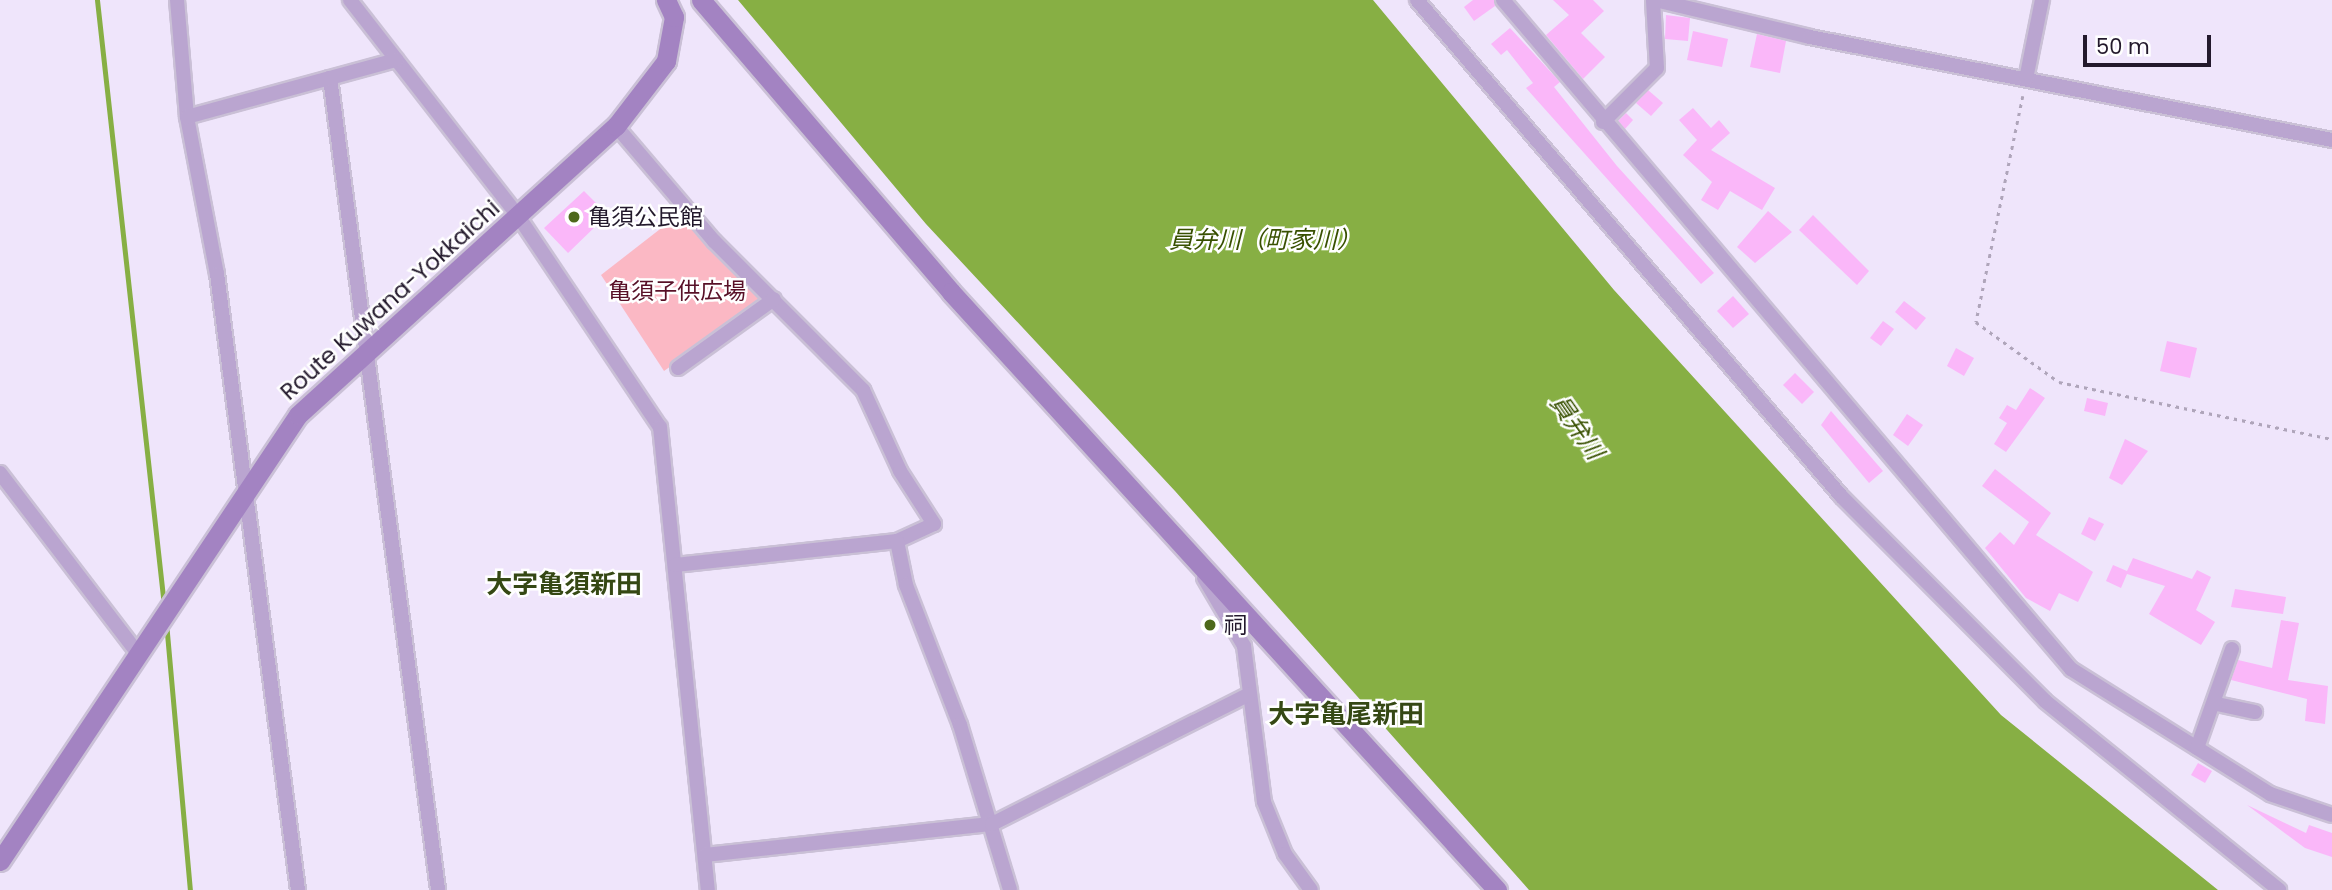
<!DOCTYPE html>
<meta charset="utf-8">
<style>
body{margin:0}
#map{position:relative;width:2332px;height:890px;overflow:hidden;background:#efe5fb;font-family:Poppins,"Noto Sans JP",sans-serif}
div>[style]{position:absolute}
.green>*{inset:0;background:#fbb8c4}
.water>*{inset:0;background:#87af44}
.stream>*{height:5px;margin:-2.5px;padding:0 2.5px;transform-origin:2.5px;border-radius:2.5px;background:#87af44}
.building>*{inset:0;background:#fab7f9}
.path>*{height:2.5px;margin-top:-1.25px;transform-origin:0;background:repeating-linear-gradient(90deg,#afa5ba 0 3.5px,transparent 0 8.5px)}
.roads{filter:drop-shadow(2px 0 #cac0d6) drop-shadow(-2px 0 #cac0d6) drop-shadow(0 2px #cac0d6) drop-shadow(0 -2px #cac0d6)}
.street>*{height:14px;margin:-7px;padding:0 7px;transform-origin:7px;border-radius:7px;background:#baa5d0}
.secondary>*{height:19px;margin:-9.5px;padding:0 9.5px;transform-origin:9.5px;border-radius:9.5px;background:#a383c2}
.dots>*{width:19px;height:19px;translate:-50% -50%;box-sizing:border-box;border:4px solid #fff;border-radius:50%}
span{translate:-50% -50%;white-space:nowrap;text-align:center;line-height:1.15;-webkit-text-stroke:5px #fff;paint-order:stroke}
.poi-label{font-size:23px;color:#23192c}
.left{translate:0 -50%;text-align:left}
.park-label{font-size:23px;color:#581027}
.street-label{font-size:23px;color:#23192c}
.water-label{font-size:24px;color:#385000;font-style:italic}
.quarter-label{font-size:26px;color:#354814;font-weight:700}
.scale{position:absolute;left:2083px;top:35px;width:128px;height:32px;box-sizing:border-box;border:4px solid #23192c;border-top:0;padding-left:9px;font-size:21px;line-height:24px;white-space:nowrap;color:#23192c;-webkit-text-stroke:5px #fff;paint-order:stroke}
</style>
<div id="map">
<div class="green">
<div style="clip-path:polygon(682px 212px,760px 291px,759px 303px,664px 371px,601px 275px)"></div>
</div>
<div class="water">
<div style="clip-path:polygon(738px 0,1373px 0,1614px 290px,2001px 715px,2218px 890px,1529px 890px,1175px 491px,926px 224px)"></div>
</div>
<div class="stream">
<div style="left:97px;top:0;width:610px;rotate:83.69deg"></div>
<div style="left:166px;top:622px;width:269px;rotate:84.9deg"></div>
</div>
<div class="building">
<div style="clip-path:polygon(1473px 0,1494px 0,1495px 6px,1474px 21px,1464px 7px)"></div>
<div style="clip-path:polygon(1553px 0,1593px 0,1604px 11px,1581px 33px,1605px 57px,1583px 79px,1546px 35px,1569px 15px)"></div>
<div style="clip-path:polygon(1666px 15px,1690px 18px,1688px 41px,1665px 39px)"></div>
<div style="clip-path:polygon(1510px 28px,1560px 82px,1554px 87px,1617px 166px,1714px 273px,1701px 284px,1526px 88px,1533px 83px,1507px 50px,1501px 55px,1491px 44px)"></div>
<div style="clip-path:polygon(1693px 31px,1728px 39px,1722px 67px,1687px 60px)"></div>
<div style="clip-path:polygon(1757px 34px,1786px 41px,1780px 73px,1750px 67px)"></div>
<div style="clip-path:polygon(1648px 90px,1663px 103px,1651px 116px,1636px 103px)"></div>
<div style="clip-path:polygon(1693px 108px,1711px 128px,1719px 120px,1730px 133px,1711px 150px,1775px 188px,1762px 210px,1730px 191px,1718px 210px,1701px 200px,1712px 182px,1683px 155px,1697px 140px,1679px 120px)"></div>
<div style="clip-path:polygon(1626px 113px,1633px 120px,1625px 129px,1618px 121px)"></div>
<div style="clip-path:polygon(584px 191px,596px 203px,587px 212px,599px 223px,568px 253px,544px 228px)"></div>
<div style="clip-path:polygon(1768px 211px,1792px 232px,1755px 263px,1737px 247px)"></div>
<div style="clip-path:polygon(1813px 215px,1869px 271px,1857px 285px,1799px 230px)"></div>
<div style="clip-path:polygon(1733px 296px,1749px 314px,1733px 328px,1717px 311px)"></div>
<div style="clip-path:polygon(1904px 301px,1926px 318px,1916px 330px,1895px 312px)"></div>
<div style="clip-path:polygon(1883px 321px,1894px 329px,1881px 346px,1870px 338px)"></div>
<div style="clip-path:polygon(2167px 341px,2197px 348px,2190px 378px,2160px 371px)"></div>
<div style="clip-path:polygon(1956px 348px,1974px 358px,1964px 376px,1947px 366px)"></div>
<div style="clip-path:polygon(1795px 373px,1814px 392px,1802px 404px,1783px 385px)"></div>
<div style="clip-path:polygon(2030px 388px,2045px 398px,2006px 452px,1994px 444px,2007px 423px,1999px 418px,2007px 405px,2016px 410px)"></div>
<div style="clip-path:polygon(2087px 398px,2108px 403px,2105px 416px,2084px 411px)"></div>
<div style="clip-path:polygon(1831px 411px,1883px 471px,1869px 483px,1821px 425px)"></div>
<div style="clip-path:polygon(1907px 414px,1923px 425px,1908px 446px,1893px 435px)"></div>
<div style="clip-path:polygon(2125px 439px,2148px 451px,2122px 485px,2109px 478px)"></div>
<div style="clip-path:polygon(1995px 469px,2051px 513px,2036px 535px,2093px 572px,2078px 602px,2059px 593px,2050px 611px,2026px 598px,1985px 548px,2000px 532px,2014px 545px,2029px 522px,1982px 486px)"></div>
<div style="clip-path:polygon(2089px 517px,2104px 524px,2095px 541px,2081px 534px)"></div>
<div style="clip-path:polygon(2133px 558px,2192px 579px,2197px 570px,2211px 577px,2196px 610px,2215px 622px,2201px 645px,2149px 614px,2165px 586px,2127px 574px,2121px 588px,2106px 581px,2113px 565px,2127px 571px)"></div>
<div style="clip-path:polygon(2235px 589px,2286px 597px,2283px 614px,2231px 607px)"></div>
<div style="clip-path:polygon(2281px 620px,2299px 623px,2288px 680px,2328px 686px,2325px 724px,2305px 721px,2307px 699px,2231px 680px,2238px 660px,2272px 668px)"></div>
<div style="clip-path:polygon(2198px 763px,2212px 771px,2205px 783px,2191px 775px)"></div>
<div style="clip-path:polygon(2247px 805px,2306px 833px,2309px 825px,2332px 833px,2332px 857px,2305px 848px)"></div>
</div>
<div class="path">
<div style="left:2023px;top:96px;width:231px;rotate:101.7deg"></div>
<div style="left:1976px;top:322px;width:102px;rotate:35.9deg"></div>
<div style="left:2059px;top:382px;width:279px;rotate:11.8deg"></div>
</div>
<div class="roads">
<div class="street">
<div style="left:177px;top:0;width:117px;rotate:85.1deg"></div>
<div style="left:187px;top:117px;width:160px;rotate:79.2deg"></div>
<div style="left:217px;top:274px;width:621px;rotate:82.51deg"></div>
<div style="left:350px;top:0;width:274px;rotate:52.1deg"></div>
<div style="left:518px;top:216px;width:254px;rotate:56.1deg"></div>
<div style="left:660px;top:427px;width:465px;rotate:84.1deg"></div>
<div style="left:1417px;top:0;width:653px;rotate:49.47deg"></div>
<div style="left:1841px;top:496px;width:289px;rotate:45.1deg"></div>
<div style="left:2045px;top:701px;width:301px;rotate:38.9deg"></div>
<div style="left:1503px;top:0;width:878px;rotate:49.67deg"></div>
<div style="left:2071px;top:669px;width:235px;rotate:32.1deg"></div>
<div style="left:2270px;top:794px;width:65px;rotate:18.7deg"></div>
<div style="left:1655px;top:0;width:159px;rotate:13.4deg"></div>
<div style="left:1810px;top:37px;width:532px;rotate:11.16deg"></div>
<div style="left:330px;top:78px;width:819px;rotate:82.42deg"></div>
<div style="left:2026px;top:79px;width:81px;rotate:-78.6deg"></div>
<div style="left:187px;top:117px;width:217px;rotate:-15.3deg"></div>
<div style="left:1603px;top:122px;width:76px;rotate:-45deg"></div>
<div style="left:1657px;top:68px;width:68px;rotate:-93.4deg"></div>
<div style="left:616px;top:126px;width:151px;rotate:49.6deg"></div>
<div style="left:714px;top:241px;width:211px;rotate:45deg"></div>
<div style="left:863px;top:390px;width:89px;rotate:65.4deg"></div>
<div style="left:900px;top:471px;width:63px;rotate:57.3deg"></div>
<div style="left:934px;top:524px;width:41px;rotate:155.3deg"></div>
<div style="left:897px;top:541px;width:223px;rotate:173.8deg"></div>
<div style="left:678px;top:368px;width:118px;rotate:-35.7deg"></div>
<div style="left:0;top:473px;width:224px;rotate:52.6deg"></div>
<div style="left:897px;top:541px;width:45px;rotate:78.4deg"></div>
<div style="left:906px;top:585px;width:150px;rotate:68.9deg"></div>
<div style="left:960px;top:725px;width:172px;rotate:73.1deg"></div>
<div style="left:1204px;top:578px;width:79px;rotate:59.5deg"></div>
<div style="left:1244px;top:646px;width:157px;rotate:82.7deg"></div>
<div style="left:1264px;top:802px;width:56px;rotate:68deg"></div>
<div style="left:1285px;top:854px;width:44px;rotate:54.2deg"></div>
<div style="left:2217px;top:704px;width:39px;rotate:12deg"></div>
<div style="left:2197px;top:748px;width:105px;rotate:-70.5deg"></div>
<div style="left:705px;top:855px;width:289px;rotate:-6.2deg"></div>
<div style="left:992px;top:824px;width:288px;rotate:-26.8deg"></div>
</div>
<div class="secondary">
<div style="left:701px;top:0;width:384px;rotate:49.4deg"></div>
<div style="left:951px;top:292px;width:810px;rotate:47.6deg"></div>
<div style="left:0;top:861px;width:536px;rotate:-56.25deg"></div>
<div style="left:298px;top:415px;width:430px;rotate:-42.3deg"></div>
<div style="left:616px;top:126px;width:82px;rotate:-52.4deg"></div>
<div style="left:666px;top:61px;width:45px;rotate:-79.7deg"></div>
<div style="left:674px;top:17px;width:19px;rotate:-115deg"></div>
</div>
</div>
<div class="dots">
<div style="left:574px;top:217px;background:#4d681b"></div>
<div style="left:1210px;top:625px;background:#4d681b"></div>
</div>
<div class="poi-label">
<span class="left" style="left:588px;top:217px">亀須公民館</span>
<span class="left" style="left:1224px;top:625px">祠</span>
</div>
<div class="park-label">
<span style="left:677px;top:291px">亀須子供広場</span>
</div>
<div class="street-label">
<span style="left:390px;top:300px;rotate:-42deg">Route Kuwana-Yokkaichi</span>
</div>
<div class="water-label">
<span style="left:1265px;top:240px">員弁川（町家川）</span>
<span style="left:1577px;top:427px;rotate:55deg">員弁川</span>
</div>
<div class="quarter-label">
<span style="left:564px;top:585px">大字亀須新田</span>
<span style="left:1346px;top:715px">大字亀尾新田</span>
</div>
<div class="scale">50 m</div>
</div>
